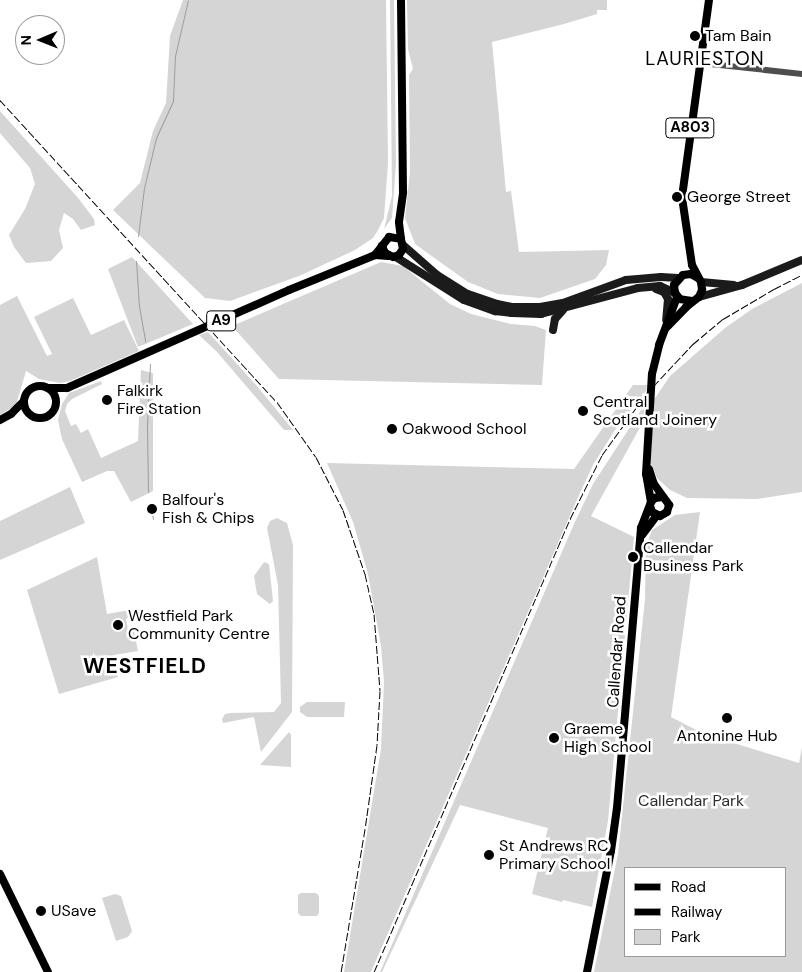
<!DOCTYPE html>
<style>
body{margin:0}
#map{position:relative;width:802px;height:972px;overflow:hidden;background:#fff;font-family:"DM Sans",sans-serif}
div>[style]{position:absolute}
.green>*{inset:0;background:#d5d5d5}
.stream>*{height:1px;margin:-0.5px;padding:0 0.5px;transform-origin:0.5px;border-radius:0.5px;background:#9c9c9c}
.tertiary>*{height:6px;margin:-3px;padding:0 3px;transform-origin:3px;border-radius:3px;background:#4e4e4e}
.secondary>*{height:8px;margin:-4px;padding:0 4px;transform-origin:4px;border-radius:4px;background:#1b1b1b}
.primary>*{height:8px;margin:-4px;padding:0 4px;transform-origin:4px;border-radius:4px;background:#000}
.primary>.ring{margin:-4px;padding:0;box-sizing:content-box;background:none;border:8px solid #000;border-radius:50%}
.rail>*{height:1px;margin-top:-0.5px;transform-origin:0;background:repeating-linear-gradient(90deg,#000 0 8px,transparent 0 10.5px)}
.dots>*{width:14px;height:14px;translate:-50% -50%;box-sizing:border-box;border:2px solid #fff;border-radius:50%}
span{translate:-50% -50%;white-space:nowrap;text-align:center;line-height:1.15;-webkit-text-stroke:5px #fff;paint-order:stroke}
.shield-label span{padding:1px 4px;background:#fff;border:1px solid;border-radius:4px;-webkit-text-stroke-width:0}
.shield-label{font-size:15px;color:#000;font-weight:700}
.poi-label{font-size:16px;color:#000}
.left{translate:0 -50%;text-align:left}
.street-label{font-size:16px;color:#000}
.park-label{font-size:16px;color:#2c2c2c}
.quarter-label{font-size:19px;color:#000;letter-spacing:1px}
.district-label{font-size:21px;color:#000;font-weight:700;letter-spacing:1px}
.legend{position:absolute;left:624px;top:867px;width:162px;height:90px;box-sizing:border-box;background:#fff;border:1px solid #999;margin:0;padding:6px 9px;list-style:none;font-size:15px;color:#000}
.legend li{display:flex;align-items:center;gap:10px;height:25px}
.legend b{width:25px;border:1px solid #999}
.north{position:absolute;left:15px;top:15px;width:50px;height:50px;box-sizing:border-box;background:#fff;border:1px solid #999;border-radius:50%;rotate:269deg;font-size:14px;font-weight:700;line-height:20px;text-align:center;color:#000}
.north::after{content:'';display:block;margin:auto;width:18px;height:22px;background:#000;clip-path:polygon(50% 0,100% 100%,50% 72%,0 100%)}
</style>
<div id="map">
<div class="green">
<div style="clip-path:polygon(183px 0,386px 0,388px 163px,384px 218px,378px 230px,373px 238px,355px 250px,299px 276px,230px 301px,205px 298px,113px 210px,140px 183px,153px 131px,166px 103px,170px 36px)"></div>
<div style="clip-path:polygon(390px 0,394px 0,396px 163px,392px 218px,384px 229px,392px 196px)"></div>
<div style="clip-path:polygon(407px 0,607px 0,607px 10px,597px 10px,597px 14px,564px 24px,492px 42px,506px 192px,511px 191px,519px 252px,609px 250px,606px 265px,595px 279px,540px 298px,498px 294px,468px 282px,415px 244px,405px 218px,410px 172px,409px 75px,413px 69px,408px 49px)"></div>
<div style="clip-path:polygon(0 111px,79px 199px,94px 219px,95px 225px,81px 230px,73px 219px,64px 213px,59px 230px,63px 248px,51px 261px,26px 263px,14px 247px,9px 235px,25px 209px,35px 184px,30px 168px,0 133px)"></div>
<div style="clip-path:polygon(132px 257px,193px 324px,138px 347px,108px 269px)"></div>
<div style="clip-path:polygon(381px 262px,403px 266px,450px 304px,471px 314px,511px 324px,535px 326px,546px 330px,542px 385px,279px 379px,232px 326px)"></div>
<div style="clip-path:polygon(802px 283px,802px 492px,757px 499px,687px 498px,670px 490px,657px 478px,651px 463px,653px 401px,670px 376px,725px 328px,752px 309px)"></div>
<div style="clip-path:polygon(17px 296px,47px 356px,52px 354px,34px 317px,73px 298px,91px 335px,124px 320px,139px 351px,70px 381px,60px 383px,39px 379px,26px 371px,16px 405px,0 415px,0 305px)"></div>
<div style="clip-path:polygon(208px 332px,257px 386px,293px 430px,284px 430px,217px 352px,199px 335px)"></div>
<div style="clip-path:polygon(141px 370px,153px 373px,153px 491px,131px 502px,114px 471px,107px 471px,82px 482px,62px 439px,58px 420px,62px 404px,69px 393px,101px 381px,102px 384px,72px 399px,67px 404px,65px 411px,71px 426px,76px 424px,81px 433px,88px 429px,101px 458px,138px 441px)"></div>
<div style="clip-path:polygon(633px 385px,647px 385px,646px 391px,615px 430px,593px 465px,579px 495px,371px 972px,344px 972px,381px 749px,384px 682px,381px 646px,368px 574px,353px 522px,327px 463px,574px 469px)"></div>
<div style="clip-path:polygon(645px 404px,643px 422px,591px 516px,634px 537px,608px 821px,592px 907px,563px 900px,562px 902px,532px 894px,548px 828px,460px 805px,382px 972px,380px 972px,574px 524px,593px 484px)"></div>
<div style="clip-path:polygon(70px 487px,85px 523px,0 560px,0 521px)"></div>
<div style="clip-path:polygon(evenodd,700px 512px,671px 717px,704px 734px,799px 763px,802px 747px,802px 972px,594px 972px,618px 854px,645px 599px,646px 546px,652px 530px,675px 515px,700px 512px,626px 868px,786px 868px,786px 956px,626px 956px,626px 868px)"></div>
<div style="clip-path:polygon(277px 518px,287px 523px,293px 545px,292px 712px,261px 752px,254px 717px,223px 723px,222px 719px,225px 714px,230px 713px,274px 712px,281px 703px,278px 585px,267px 528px,270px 521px)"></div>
<div style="clip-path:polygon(97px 557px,107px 614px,130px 610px,131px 615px,126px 619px,128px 630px,134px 631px,138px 651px,114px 655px,118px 677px,59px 694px,27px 590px)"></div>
<div style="clip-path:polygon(264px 562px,269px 564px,273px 601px,270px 604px,257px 594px,254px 576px)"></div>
<div style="clip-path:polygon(307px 702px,345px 702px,344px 717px,307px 717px,300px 712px,300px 707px)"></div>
<div style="clip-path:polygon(289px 732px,291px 735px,291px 767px,260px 765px)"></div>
<div style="clip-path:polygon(301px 893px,316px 893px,319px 896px,319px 913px,317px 916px,301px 916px,298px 913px,298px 895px)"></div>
<div style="clip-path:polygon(115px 894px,121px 896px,132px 931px,128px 937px,116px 941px,102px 898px)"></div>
</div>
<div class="stream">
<div style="left:138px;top:236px;width:48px;rotate:-82.9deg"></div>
<div style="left:144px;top:188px;width:51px;rotate:-76.5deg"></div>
<div style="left:156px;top:138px;width:41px;rotate:-65.3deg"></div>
<div style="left:173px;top:101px;width:45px;rotate:-87.5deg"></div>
<div style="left:175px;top:56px;width:57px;rotate:-76.9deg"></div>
<div style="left:136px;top:261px;width:45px;rotate:86.2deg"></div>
<div style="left:139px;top:306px;width:36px;rotate:80deg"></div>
<div style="left:148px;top:492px;width:67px;rotate:-90.9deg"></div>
<div style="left:147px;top:425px;width:61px;rotate:-87.2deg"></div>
<div style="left:152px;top:513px;width:6px;rotate:81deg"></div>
</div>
<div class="tertiary">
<div style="left:701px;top:63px;width:102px;rotate:6.2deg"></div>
</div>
<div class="secondary">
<div style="left:403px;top:245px;width:45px;rotate:41.4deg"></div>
<div style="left:437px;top:275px;width:36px;rotate:32deg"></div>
<div style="left:468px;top:294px;width:31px;rotate:19deg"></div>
<div style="left:497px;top:304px;width:16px;rotate:11deg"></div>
<div style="left:513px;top:307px;width:27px"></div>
<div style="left:540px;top:307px;width:23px;rotate:-10deg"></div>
<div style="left:563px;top:303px;width:67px;rotate:-20.1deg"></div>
<div style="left:626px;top:280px;width:35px;rotate:-5deg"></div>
<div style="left:661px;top:277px;width:17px;rotate:3deg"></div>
<div style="left:396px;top:257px;width:80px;rotate:32.3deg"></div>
<div style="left:464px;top:300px;width:33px;rotate:20deg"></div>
<div style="left:495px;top:311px;width:17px;rotate:7deg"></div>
<div style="left:512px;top:313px;width:29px;rotate:2deg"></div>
<div style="left:541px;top:314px;width:100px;rotate:-15deg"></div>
<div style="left:638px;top:288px;width:22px;rotate:-5deg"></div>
<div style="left:660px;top:286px;width:17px;rotate:25deg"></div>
<div style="left:701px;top:282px;width:33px;rotate:5deg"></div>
<div style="left:656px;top:289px;width:9px;rotate:21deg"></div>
<div style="left:664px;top:292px;width:8px;rotate:60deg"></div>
<div style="left:668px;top:299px;width:21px;rotate:95deg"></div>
<div style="left:699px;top:297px;width:45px;rotate:-15.6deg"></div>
<div style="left:742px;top:285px;width:65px;rotate:-22.6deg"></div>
<div style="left:553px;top:330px;width:11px;rotate:-80deg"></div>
<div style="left:555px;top:319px;width:12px;rotate:-48deg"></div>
</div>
<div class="primary">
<div style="left:401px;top:239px;width:17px;rotate:-97deg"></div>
<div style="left:399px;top:222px;width:30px;rotate:-82deg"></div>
<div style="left:403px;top:192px;width:192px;rotate:-90.6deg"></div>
<div style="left:375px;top:255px;width:23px;rotate:-52deg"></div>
<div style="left:389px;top:237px;width:12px;rotate:9deg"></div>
<div style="left:401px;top:239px;width:10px;rotate:79deg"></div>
<div style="left:403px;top:249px;width:7px;rotate:124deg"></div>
<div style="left:399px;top:255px;width:6px;rotate:162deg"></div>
<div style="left:393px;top:257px;width:9px;rotate:-153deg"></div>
<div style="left:385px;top:253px;width:8px;rotate:-113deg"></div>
<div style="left:692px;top:301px;width:12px;rotate:-171deg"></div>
<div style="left:680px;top:299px;width:8px;rotate:-130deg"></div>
<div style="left:675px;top:293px;width:8px;rotate:-97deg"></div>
<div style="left:674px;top:285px;width:13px;rotate:-48deg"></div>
<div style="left:683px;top:275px;width:8px;rotate:-7deg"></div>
<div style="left:691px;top:274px;width:8px;rotate:30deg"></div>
<div style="left:667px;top:327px;width:28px;rotate:-46deg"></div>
<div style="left:686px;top:307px;width:16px;rotate:-38deg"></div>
<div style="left:699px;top:297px;width:8px;rotate:-67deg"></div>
<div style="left:702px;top:290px;width:8px;rotate:-97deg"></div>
<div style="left:701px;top:282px;width:19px;rotate:-118deg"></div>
<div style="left:692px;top:265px;width:69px;rotate:-98.4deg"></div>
<div style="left:682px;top:197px;width:199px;rotate:-82.2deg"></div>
<div class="ring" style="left:24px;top:386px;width:24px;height:24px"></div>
<div style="left:48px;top:388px;width:19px"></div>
<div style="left:67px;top:388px;width:243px;rotate:-23.8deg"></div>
<div style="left:289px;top:290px;width:93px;rotate:-22.1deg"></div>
<div style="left:375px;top:255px;width:13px;rotate:4deg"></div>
<div style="left:0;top:420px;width:13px;rotate:-29deg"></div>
<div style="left:11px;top:414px;width:18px;rotate:-45deg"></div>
<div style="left:649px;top:469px;width:16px;rotate:72deg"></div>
<div style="left:654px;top:484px;width:26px;rotate:54deg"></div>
<div style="left:669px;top:505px;width:7px;rotate:106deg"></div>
<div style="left:667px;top:512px;width:8px;rotate:150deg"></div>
<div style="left:660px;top:516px;width:9px;rotate:-153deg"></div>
<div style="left:652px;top:512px;width:6px;rotate:-108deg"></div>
<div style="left:651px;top:502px;width:28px;rotate:-100deg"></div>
<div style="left:646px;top:474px;width:100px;rotate:-86.6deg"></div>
<div style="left:652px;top:374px;width:30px;rotate:-76deg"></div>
<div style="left:659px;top:345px;width:51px;rotate:-69.4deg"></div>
<div style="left:642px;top:535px;width:25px;rotate:-53deg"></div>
<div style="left:0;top:874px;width:109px;rotate:63.9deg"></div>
<div style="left:587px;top:972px;width:123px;rotate:-78.8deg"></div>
<div style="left:611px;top:851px;width:43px;rotate:-82.1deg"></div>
<div style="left:617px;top:808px;width:281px;rotate:-85.1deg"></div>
<div style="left:641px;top:528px;width:28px;rotate:-69deg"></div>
<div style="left:651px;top:502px;width:6px;rotate:-45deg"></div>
<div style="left:655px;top:498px;width:8px;rotate:-7deg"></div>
</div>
<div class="rail">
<div style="left:0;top:100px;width:410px;rotate:47.5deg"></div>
<div style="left:277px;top:402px;width:67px;rotate:54.7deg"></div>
<div style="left:316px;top:457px;width:59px;rotate:63deg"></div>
<div style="left:343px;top:510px;width:68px;rotate:71deg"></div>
<div style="left:365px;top:574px;width:41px;rotate:77.3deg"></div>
<div style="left:374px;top:614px;width:77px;rotate:85.5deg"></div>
<div style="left:380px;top:691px;width:54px;rotate:93.2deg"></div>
<div style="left:377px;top:745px;width:85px;rotate:98.1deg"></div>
<div style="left:365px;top:829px;width:145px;rotate:99.5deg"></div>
<div style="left:374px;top:972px;width:494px;rotate:-66.6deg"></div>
<div style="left:570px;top:519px;width:72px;rotate:-63.4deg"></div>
<div style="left:602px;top:455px;width:75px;rotate:-54.2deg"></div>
<div style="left:646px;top:394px;width:69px;rotate:-46.8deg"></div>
<div style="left:693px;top:344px;width:39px;rotate:-40deg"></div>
<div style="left:723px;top:319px;width:59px;rotate:-30.5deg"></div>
<div style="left:774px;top:289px;width:31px;rotate:-27deg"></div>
</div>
<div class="dots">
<div style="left:695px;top:36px;background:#000"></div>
<div style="left:677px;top:197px;background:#000"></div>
<div style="left:107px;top:400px;background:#000"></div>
<div style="left:583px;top:411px;background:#000"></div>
<div style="left:392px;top:429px;background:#000"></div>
<div style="left:152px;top:509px;background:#000"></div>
<div style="left:633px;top:557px;background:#000"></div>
<div style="left:118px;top:625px;background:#000"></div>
<div style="left:727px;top:718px;background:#000"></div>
<div style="left:554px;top:738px;background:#000"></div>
<div style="left:489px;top:855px;background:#000"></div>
<div style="left:41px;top:911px;background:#000"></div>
</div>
<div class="shield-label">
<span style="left:690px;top:128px">A803</span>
<span style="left:221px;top:321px">A9</span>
</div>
<div class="poi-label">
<span class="left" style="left:705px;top:36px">Tam Bain</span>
<span class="left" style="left:687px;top:197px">George Street</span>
<span class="left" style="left:117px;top:400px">Falkirk<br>Fire Station</span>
<span class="left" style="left:593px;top:411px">Central<br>Scotland Joinery</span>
<span class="left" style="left:402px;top:429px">Oakwood School</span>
<span class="left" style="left:162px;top:509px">Balfour's<br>Fish &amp; Chips</span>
<span class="left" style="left:643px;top:557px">Callendar<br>Business Park</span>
<span class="left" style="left:128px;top:625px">Westfield Park<br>Community Centre</span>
<span class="left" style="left:564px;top:738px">Graeme<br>High School</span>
<span style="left:727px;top:736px">Antonine Hub</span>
<span class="left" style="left:499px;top:855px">St Andrews RC<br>Primary School</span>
<span class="left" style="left:51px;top:911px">USave</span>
</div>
<div class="street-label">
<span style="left:617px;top:652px;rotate:-86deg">Callendar Road</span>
</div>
<div class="park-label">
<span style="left:691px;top:801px">Callendar Park</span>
</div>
<div class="quarter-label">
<span style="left:705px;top:59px">LAURIESTON</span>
</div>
<div class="district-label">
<span style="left:145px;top:666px">WESTFIELD</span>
</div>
<ul class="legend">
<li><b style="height:6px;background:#000"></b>Road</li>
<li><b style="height:6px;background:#000"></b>Railway</li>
<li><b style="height:14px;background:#d5d5d5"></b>Park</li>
</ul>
<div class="north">N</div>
</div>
